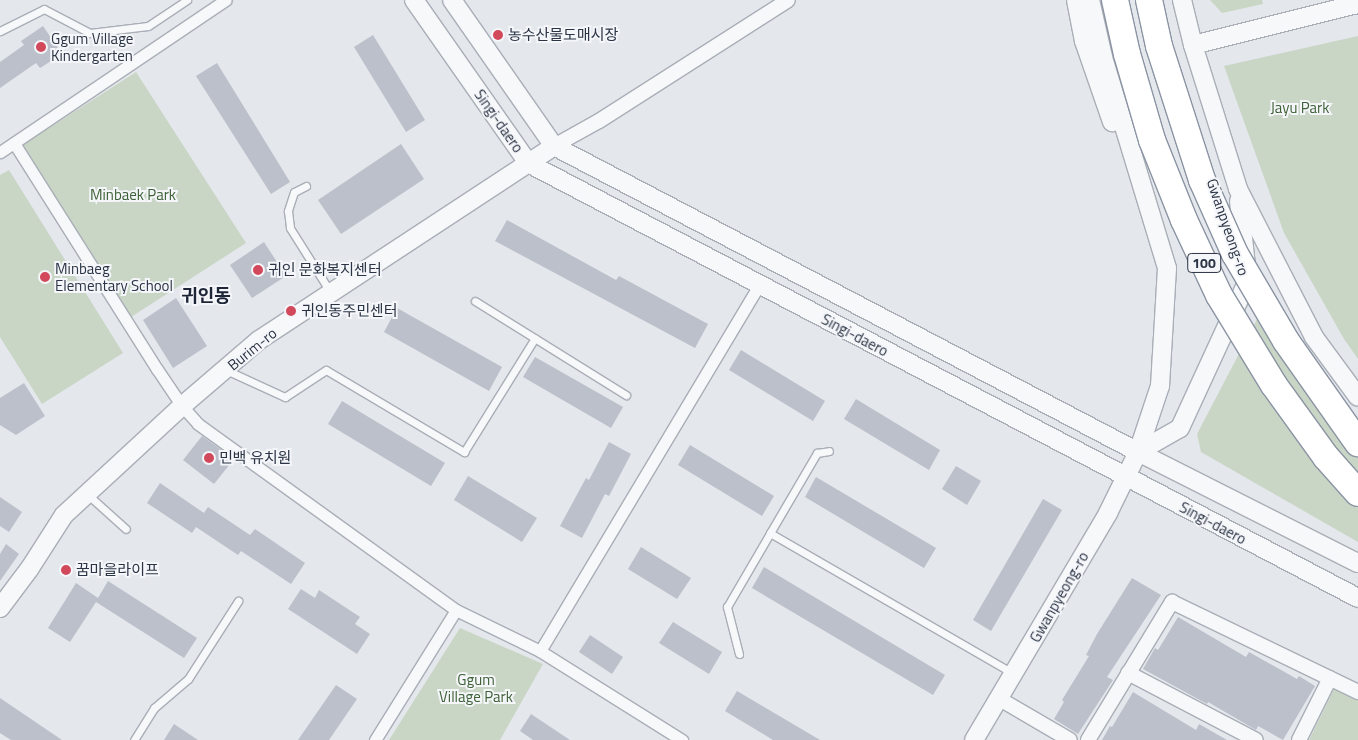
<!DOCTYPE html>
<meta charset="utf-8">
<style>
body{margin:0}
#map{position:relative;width:1358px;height:740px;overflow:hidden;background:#e4e7ec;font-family:"Titillium Web","Noto Sans KR",sans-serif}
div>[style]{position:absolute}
.green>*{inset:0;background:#c9d6c5}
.building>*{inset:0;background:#bbc0ca}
.roads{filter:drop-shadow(1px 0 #a9aeb7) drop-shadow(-1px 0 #a9aeb7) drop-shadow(0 1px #a9aeb7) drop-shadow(0 -1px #a9aeb7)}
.service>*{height:7px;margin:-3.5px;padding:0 3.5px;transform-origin:3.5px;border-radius:3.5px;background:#f7f8fa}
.pedestrian>*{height:11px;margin:-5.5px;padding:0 5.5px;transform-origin:5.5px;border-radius:5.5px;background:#f7f8fa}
.minor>*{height:14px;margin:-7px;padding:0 7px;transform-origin:7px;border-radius:7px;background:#f7f8fa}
.tertiary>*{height:18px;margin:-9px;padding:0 9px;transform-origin:9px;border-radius:9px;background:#f7f8fa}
.bridges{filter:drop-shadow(1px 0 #8b94a3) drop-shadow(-1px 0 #8b94a3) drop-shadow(0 1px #8b94a3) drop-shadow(0 -1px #8b94a3)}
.motorway-bridge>*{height:26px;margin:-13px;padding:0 13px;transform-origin:13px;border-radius:13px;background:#fff}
.dots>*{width:14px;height:14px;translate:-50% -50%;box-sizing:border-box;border:2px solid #f4f6f9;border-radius:50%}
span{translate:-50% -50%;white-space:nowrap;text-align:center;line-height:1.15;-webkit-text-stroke:4px #f4f6f9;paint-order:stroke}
.shield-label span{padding:1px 4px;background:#f4f6f9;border:1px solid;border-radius:4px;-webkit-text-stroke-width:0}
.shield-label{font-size:14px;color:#2b3445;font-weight:700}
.poi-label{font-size:15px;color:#2b3445}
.left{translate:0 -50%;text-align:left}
.park-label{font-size:15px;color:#3f6138}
.street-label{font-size:15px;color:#2b3445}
.quarter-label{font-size:18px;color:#1d2536;font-weight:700}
</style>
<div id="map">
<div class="green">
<div style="clip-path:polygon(1210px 0,1262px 0,1263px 4px,1222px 13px)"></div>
<div style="clip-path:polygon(1358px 36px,1358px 359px,1344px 339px,1284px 233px,1224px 66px)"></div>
<div style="clip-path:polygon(136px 72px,246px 243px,131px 317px,21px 146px)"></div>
<div style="clip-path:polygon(9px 170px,123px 353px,42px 404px,0 337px,0 175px)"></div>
<div style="clip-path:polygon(1264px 306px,1358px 448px,1358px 542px,1201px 452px,1197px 434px)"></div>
<div style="clip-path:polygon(460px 628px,543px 664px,500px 740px,389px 740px)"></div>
<div style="clip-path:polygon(1334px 689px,1358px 700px,1358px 740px,1309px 740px)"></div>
</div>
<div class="building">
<div style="clip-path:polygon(43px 26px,62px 54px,40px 68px,36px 63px,0 88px,0 62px,24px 45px,21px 41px)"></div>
<div style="clip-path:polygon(373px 35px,425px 120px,406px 132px,354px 47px)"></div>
<div style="clip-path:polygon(217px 63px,290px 182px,271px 194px,196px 76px)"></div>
<div style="clip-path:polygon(401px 144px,424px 179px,341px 234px,318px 200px)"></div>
<div style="clip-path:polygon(507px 220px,616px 280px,619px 276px,708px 324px,695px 348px,495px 241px)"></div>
<div style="clip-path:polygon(264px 242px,286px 276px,252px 298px,230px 265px)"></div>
<div style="clip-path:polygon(176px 298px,207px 346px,173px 368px,143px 320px)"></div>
<div style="clip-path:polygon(397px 308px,502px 367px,489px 391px,384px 332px)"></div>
<div style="clip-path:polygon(741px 350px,825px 401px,813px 421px,729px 370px)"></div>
<div style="clip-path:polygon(535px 357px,623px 407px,611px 428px,523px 377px)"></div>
<div style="clip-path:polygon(24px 383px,45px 416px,16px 435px,0 425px,0 398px)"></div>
<div style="clip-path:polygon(856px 399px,940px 450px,929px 470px,844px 419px)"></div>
<div style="clip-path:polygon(342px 401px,445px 463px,431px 486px,328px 424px)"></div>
<div style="clip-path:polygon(202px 436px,234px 459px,214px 484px,183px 460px)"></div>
<div style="clip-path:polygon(609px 442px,631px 454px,609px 496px,605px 494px,582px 538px,560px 526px,586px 478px,589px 480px)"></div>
<div style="clip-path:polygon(690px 445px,774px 496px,762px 516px,678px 465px)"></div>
<div style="clip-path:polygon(956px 466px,981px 481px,967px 505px,942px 489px)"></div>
<div style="clip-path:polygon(468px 476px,537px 518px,522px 542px,454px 500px)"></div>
<div style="clip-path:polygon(816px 477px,936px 548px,924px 568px,805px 497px)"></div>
<div style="clip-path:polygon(160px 483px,204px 513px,208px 507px,250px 535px,255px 529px,305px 563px,291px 584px,241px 551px,238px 555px,196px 527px,192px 533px,147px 503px)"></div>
<div style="clip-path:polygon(0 497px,22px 512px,9px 532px,0 526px)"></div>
<div style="clip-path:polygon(1043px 499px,1062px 510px,991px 631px,973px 620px)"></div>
<div style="clip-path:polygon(6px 544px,19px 554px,0 581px,0 554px)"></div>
<div style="clip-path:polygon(641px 547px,691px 578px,677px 599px,628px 569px)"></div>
<div style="clip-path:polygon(764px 567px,945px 675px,933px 695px,752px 588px)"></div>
<div style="clip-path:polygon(1132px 578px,1161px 595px,1107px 677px,1113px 680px,1078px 734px,1054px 719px,1064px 702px,1062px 700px,1089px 656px,1086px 655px,1097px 634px)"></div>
<div style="clip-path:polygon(108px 581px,197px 638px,184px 658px,96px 602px,70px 642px,48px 628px,76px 583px,98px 598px)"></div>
<div style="clip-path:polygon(301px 589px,315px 598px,319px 590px,360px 617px,355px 624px,370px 634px,357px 654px,288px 609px)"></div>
<div style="clip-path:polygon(1178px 617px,1246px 657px,1249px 652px,1297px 679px,1299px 676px,1315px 686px,1283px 740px,1258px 726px,1256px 730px,1208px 702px,1207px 704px,1143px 669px,1155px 648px,1158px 650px)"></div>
<div style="clip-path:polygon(673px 622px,722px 652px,709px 674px,659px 643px)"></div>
<div style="clip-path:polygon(590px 635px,623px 657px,612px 674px,579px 652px)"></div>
<div style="clip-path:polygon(336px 685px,357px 699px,329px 740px,298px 740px)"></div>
<div style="clip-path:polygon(737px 691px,820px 740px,773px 740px,725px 711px)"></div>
<div style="clip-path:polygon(1133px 692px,1196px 730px,1199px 724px,1227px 740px,1102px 740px,1110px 726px,1112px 727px)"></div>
<div style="clip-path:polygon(0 698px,62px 740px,11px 740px,0 733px)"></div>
<div style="clip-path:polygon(531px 714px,570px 740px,533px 740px,520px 731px)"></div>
<div style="clip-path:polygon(174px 724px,198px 740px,164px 740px)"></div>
</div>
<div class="roads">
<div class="service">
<div style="left:0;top:31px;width:49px;rotate:-26.6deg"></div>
<div style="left:44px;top:9px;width:52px;rotate:27.6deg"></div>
<div style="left:90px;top:33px;width:58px;rotate:-6.9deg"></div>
<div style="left:148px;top:26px;width:47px;rotate:-33.7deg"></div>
<div style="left:306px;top:186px;width:13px;rotate:153deg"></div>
<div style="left:294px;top:192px;width:20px;rotate:108deg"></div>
<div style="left:288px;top:211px;width:17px;rotate:83deg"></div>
<div style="left:290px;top:228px;width:77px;rotate:57.8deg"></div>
<div style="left:475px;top:301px;width:178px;rotate:31.9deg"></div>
<div style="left:226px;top:370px;width:65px;rotate:24.6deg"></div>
<div style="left:285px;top:397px;width:49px;rotate:-33.4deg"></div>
<div style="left:326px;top:370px;width:161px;rotate:30.7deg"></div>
<div style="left:464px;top:452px;width:134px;rotate:-58.1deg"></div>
<div style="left:87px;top:494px;width:52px;rotate:41.9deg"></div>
<div style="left:770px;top:533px;width:93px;rotate:-59.6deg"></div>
<div style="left:817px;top:453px;width:12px;rotate:-9deg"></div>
<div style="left:739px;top:654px;width:49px;rotate:-104.3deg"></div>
<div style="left:727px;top:607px;width:86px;rotate:-59.8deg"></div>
<div style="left:770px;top:533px;width:282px;rotate:30deg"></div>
<div style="left:134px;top:740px;width:38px;rotate:-58deg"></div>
<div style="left:154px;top:708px;width:45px;rotate:-40.5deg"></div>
<div style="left:188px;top:679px;width:93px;rotate:-57.3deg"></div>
</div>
<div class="pedestrian">
<div style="left:14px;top:143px;width:267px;rotate:57.7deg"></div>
<div style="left:157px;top:369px;width:45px;rotate:56deg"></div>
<div style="left:182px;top:406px;width:24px;rotate:48deg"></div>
<div style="left:198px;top:424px;width:318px;rotate:35.8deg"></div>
<div style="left:456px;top:610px;width:93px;rotate:26deg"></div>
<div style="left:540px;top:651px;width:168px;rotate:32.1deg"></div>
<div style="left:0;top:152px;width:272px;rotate:-34deg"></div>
<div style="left:540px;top:651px;width:427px;rotate:-59.1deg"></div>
<div style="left:375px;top:740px;width:153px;rotate:-58.1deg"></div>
</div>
<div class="minor">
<div style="left:554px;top:146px;width:51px;rotate:-29.1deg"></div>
<div style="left:599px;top:121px;width:224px;rotate:-32.6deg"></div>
<div style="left:1128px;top:673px;width:144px;rotate:27.6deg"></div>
<div style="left:998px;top:698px;width:83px;rotate:30.3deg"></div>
<div style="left:1088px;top:740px;width:162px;rotate:-58.7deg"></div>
<div style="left:1172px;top:602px;width:207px;rotate:25.8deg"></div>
<div style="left:1299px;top:740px;width:69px;rotate:-63.4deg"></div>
</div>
<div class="tertiary">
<div style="left:414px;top:0;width:199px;rotate:55deg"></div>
<div style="left:528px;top:163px;width:937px;rotate:27.66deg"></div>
<div style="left:452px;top:0;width:178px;rotate:55.1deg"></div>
<div style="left:554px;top:146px;width:659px;rotate:27.65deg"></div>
<div style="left:1138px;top:452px;width:246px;rotate:26.8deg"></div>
<div style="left:1076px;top:0;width:42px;rotate:79deg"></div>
<div style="left:1084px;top:41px;width:86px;rotate:70.9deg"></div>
<div style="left:1182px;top:0;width:46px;rotate:76.3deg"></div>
<div style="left:1193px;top:45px;width:151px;rotate:72.6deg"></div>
<div style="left:1238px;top:189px;width:166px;rotate:62.8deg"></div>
<div style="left:1314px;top:337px;width:74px;rotate:53.7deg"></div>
<div style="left:1193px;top:45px;width:170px;rotate:-14deg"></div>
<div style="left:1239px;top:201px;width:64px;rotate:83.8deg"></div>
<div style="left:1138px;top:452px;width:48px;rotate:-29.7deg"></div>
<div style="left:1180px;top:428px;width:163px;rotate:-65.3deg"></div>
<div style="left:1248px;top:280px;width:9px;rotate:-111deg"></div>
<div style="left:0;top:608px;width:50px;rotate:-53.1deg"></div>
<div style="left:30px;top:568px;width:63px;rotate:-57.3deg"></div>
<div style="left:64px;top:515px;width:161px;rotate:-42.7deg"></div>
<div style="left:182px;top:406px;width:101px;rotate:-40.6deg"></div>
<div style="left:259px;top:340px;width:353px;rotate:-33.3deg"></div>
<div style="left:974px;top:740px;width:264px;rotate:-59.4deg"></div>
<div style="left:1108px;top:513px;width:68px;rotate:-63.8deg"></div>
<div style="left:1138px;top:452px;width:70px;rotate:-71.6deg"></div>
<div style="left:1160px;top:386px;width:118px;rotate:-86.6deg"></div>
<div style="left:1167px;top:268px;width:220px;rotate:-106.9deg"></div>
<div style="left:1103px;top:57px;width:58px;rotate:-102.8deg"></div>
</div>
</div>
<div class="bridges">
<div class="motorway-bridge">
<div style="left:1115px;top:0;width:55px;rotate:77.5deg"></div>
<div style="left:1127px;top:54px;width:90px;rotate:73.8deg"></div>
<div style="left:1152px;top:140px;width:86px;rotate:68.2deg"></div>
<div style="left:1184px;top:220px;width:83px;rotate:65deg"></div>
<div style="left:1219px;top:295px;width:105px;rotate:58.6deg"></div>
<div style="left:1274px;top:385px;width:89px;rotate:54.2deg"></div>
<div style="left:1326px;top:457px;width:48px;rotate:48.4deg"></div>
<div style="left:1149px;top:0;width:47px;rotate:77.7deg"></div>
<div style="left:1159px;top:46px;width:141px;rotate:72.2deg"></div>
<div style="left:1202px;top:180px;width:81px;rotate:66deg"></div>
<div style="left:1235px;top:254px;width:101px;rotate:59.6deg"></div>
<div style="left:1286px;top:341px;width:125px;rotate:54.8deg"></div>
</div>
</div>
<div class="dots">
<div style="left:498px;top:35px;background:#d1495b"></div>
<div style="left:41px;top:47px;background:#d1495b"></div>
<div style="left:258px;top:270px;background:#d1495b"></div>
<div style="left:45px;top:277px;background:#d1495b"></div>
<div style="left:291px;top:311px;background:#d1495b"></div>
<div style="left:209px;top:458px;background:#d1495b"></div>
<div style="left:66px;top:570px;background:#d1495b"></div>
</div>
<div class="shield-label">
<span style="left:1204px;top:263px">100</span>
</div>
<div class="poi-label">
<span class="left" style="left:508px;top:35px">농수산물도매시장</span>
<span class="left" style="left:51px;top:47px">Ggum Village<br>Kindergarten</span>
<span class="left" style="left:55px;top:277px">Minbaeg<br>Elementary School</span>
<span class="left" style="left:268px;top:270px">귀인 문화복지센터</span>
<span class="left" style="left:301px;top:311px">귀인동주민센터</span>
<span class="left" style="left:219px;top:458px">민백 유치원</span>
<span class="left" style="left:76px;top:570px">꿈마을라이프</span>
</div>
<div class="park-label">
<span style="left:1300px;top:108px">Jayu Park</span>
<span style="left:133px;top:195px">Minbaek Park</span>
<span style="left:476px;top:688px">Ggum<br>Village Park</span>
</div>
<div class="street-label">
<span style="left:499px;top:121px;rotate:55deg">Singi-daero</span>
<span style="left:1228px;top:227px;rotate:71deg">Gwanpyeong-ro</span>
<span style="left:855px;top:335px;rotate:28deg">Singi-daero</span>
<span style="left:252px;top:349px;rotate:-39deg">Burim-ro</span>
<span style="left:1213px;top:523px;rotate:28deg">Singi-daero</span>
<span style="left:1059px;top:597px;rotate:-60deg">Gwanpyeong-ro</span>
</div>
<div class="quarter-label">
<span style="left:206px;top:296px">귀인동</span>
</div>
</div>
